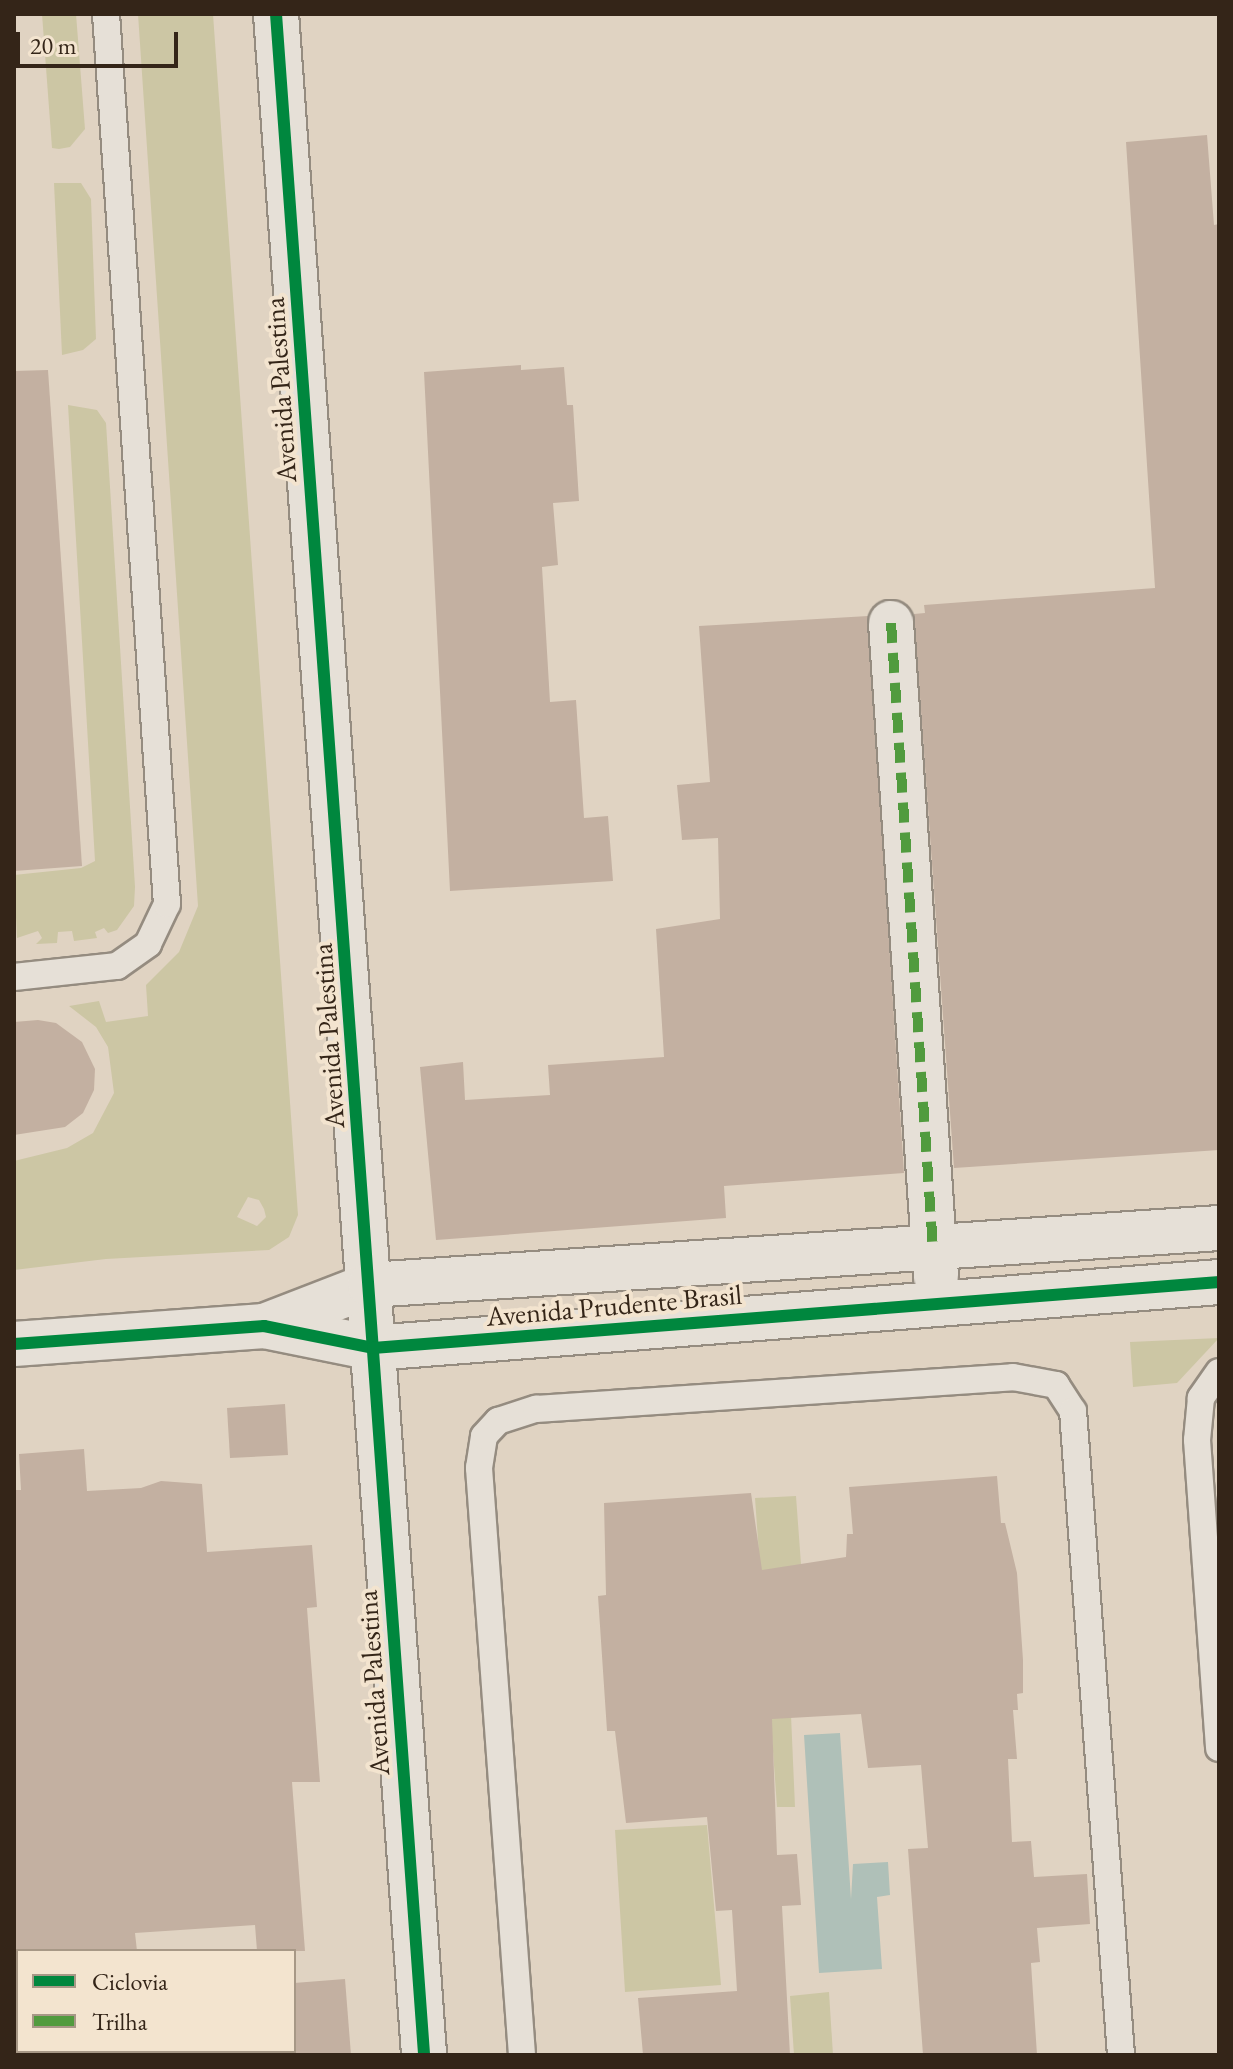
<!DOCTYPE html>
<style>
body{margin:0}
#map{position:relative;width:1233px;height:2069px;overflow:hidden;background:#e0d3c2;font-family:"EB Garamond",serif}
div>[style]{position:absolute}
.green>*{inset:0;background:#ccc6a4}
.water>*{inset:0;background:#afc0b8}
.building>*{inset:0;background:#c3b0a1}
.roads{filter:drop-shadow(2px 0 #958c80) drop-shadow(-2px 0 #958c80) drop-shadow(0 2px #958c80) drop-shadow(0 -2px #958c80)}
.service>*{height:26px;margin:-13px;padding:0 13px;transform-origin:13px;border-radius:13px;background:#e6e0d7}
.minor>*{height:44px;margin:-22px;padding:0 22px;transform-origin:22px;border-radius:22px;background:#e6e0d7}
.quiet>*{height:10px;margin-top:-5px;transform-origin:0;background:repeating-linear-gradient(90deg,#519b3e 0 20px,transparent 0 30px)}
.cycleway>*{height:12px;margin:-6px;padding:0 6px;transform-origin:6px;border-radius:6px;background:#00873e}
span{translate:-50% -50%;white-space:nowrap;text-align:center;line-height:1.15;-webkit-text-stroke:8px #f3e4cf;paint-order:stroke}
.street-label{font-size:28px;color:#342518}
.frame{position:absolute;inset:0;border:16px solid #342518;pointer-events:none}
.legend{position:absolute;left:16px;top:1949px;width:280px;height:104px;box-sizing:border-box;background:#f3e4cf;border:2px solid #a79886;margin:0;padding:10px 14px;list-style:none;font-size:24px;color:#342518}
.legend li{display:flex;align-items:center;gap:16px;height:40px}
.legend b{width:40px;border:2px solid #a79886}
.scale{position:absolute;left:16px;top:32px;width:162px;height:36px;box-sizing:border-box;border:4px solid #342518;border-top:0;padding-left:10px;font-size:24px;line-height:28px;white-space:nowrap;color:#342518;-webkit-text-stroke:6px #f3e4cf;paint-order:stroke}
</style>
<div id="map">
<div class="green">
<div style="clip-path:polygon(42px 14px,76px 14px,85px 129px,70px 147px,59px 149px,52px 148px)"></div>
<div style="clip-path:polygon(evenodd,138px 14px,213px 14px,298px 1215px,289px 1237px,269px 1250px,106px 1259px,14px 1270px,14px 1161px,67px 1148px,93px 1133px,114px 1093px,108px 1047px,96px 1027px,69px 1006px,99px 1001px,106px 1022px,148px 1016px,146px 985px,179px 952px,198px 906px,138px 14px,248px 1197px,259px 1200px,264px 1209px,266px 1217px,257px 1226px,237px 1217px,248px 1197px)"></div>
<div style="clip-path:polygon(54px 183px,81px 183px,91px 199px,96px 339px,83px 350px,62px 355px)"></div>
<div style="clip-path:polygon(68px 405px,97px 410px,106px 423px,135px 887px,134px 906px,117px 930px,108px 933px,104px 928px,95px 932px,97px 938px,74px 941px,72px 931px,58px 932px,57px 943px,36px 944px,42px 938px,38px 931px,17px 938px,14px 875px,81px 868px,95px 861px)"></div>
<div style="clip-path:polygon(1219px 1338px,1177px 1383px,1133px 1387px,1130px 1342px)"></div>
<div style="clip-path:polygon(796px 1496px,812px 1714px,791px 1715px,795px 1807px,777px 1807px,755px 1498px)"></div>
<div style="clip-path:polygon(707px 1825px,721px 1985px,625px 1992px,615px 1830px)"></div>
<div style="clip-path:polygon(829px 1992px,833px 2055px,794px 2055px,790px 1996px)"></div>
</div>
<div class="water">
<div style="clip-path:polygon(840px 1733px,851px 1899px,853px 1864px,888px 1862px,890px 1895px,877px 1897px,882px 1969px,819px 1973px,804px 1735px)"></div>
</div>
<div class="building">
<div style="clip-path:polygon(1207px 135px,1214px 225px,1219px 224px,1219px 1150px,954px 1168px,914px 614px,925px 613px,924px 605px,1155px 588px,1126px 142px)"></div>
<div style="clip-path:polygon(521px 365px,521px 370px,564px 367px,567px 405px,573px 405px,579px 501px,553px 503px,558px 565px,542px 567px,550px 702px,576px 700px,584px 818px,608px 816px,613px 881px,450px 891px,424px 372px)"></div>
<div style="clip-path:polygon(48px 370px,82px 866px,14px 871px,14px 371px)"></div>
<div style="clip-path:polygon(868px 616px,904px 1173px,724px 1186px,726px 1218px,436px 1240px,420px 1067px,463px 1062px,465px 1100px,550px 1095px,548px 1065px,664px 1057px,656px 929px,720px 919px,718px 838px,682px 840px,677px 785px,710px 782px,699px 626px)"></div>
<div style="clip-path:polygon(38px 1020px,56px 1023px,82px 1042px,95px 1069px,94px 1090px,83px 1113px,65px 1127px,14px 1135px,14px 1022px)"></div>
<div style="clip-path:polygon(285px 1404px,288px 1455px,230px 1458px,227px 1408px)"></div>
<div style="clip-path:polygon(84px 1449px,87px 1491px,141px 1488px,161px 1481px,202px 1484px,207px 1552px,312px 1545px,317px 1607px,307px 1608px,320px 1782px,292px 1782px,305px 1951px,257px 1951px,255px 1925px,135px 1933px,137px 1951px,14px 1951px,14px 1490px,21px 1490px,19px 1454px)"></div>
<div style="clip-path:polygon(997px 1476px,1001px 1523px,1005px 1523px,1017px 1573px,1023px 1660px,1023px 1693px,1017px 1694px,1018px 1710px,1013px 1710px,1017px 1759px,1008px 1759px,1012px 1842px,1031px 1841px,1034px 1877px,1087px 1874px,1090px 1924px,1037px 1928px,1040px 1962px,1031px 1963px,1037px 2055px,923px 2055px,908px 1849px,928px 1848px,921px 1765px,868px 1768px,861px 1714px,772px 1719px,777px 1855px,797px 1854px,801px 1905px,782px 1906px,790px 2055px,643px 2055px,638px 1998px,737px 1991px,732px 1910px,716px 1911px,707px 1817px,626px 1823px,615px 1731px,607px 1731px,598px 1596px,606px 1595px,604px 1503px,751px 1493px,762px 1570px,846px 1557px,847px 1534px,853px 1534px,849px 1487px)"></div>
<div style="clip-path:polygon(345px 1979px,351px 2055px,294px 2055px,294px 1983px)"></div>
</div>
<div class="roads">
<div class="service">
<div style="left:14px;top:977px;width:104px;rotate:-6.1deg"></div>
<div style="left:117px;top:966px;width:38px;rotate:-35deg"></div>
<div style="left:148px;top:944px;width:44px;rotate:-64.6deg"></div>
<div style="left:167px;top:904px;width:892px;rotate:-93.92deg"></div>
<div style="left:1219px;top:1372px;width:32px;rotate:125deg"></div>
<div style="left:1201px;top:1398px;width:42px;rotate:95.4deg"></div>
<div style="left:1197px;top:1440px;width:309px;rotate:85.9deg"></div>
<div style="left:522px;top:2055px;width:589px;rotate:-94.19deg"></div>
<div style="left:479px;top:1468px;width:32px;rotate:-81deg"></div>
<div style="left:484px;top:1436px;width:21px;rotate:-47deg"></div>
<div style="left:498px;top:1421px;width:40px;rotate:-18deg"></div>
<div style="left:536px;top:1409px;width:478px;rotate:-3.8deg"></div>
<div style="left:1013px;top:1377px;width:44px;rotate:10.5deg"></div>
<div style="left:1056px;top:1385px;width:31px;rotate:57deg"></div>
<div style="left:1073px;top:1411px;width:646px;rotate:85.74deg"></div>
</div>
<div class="minor">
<div style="left:276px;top:14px;width:2046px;rotate:85.85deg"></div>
<div style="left:891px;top:623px;width:655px;rotate:86.06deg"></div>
<div style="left:264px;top:1326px;width:114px;rotate:-21.1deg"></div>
<div style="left:370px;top:1285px;width:851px;rotate:-3.84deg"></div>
<div style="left:14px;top:1344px;width:251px;rotate:-4.1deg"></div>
<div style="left:264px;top:1326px;width:111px;rotate:11.4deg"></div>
<div style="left:373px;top:1348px;width:849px;rotate:-4.46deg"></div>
<div style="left:204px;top:2051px;width:4px;rotate:76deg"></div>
</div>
</div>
<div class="quiet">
<div style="left:891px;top:623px;width:626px;rotate:86.16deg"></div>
</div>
<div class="cycleway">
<div style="left:276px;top:14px;width:2046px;rotate:85.85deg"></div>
<div style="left:14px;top:1344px;width:251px;rotate:-4.1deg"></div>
<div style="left:264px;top:1326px;width:111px;rotate:11.4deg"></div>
<div style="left:373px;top:1348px;width:849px;rotate:-4.46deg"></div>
</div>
<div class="street-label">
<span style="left:280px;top:390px;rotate:-94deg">Avenida Palestina</span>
<span style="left:328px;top:1036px;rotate:-94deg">Avenida Palestina</span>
<span style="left:614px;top:1305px;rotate:-5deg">Avenida Prudente Brasil</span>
<span style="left:373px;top:1683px;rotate:-94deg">Avenida Palestina</span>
</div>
<div class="frame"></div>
<ul class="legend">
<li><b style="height:10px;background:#00873e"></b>Ciclovia</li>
<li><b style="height:10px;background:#519b3e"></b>Trilha</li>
</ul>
<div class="scale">20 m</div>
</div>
